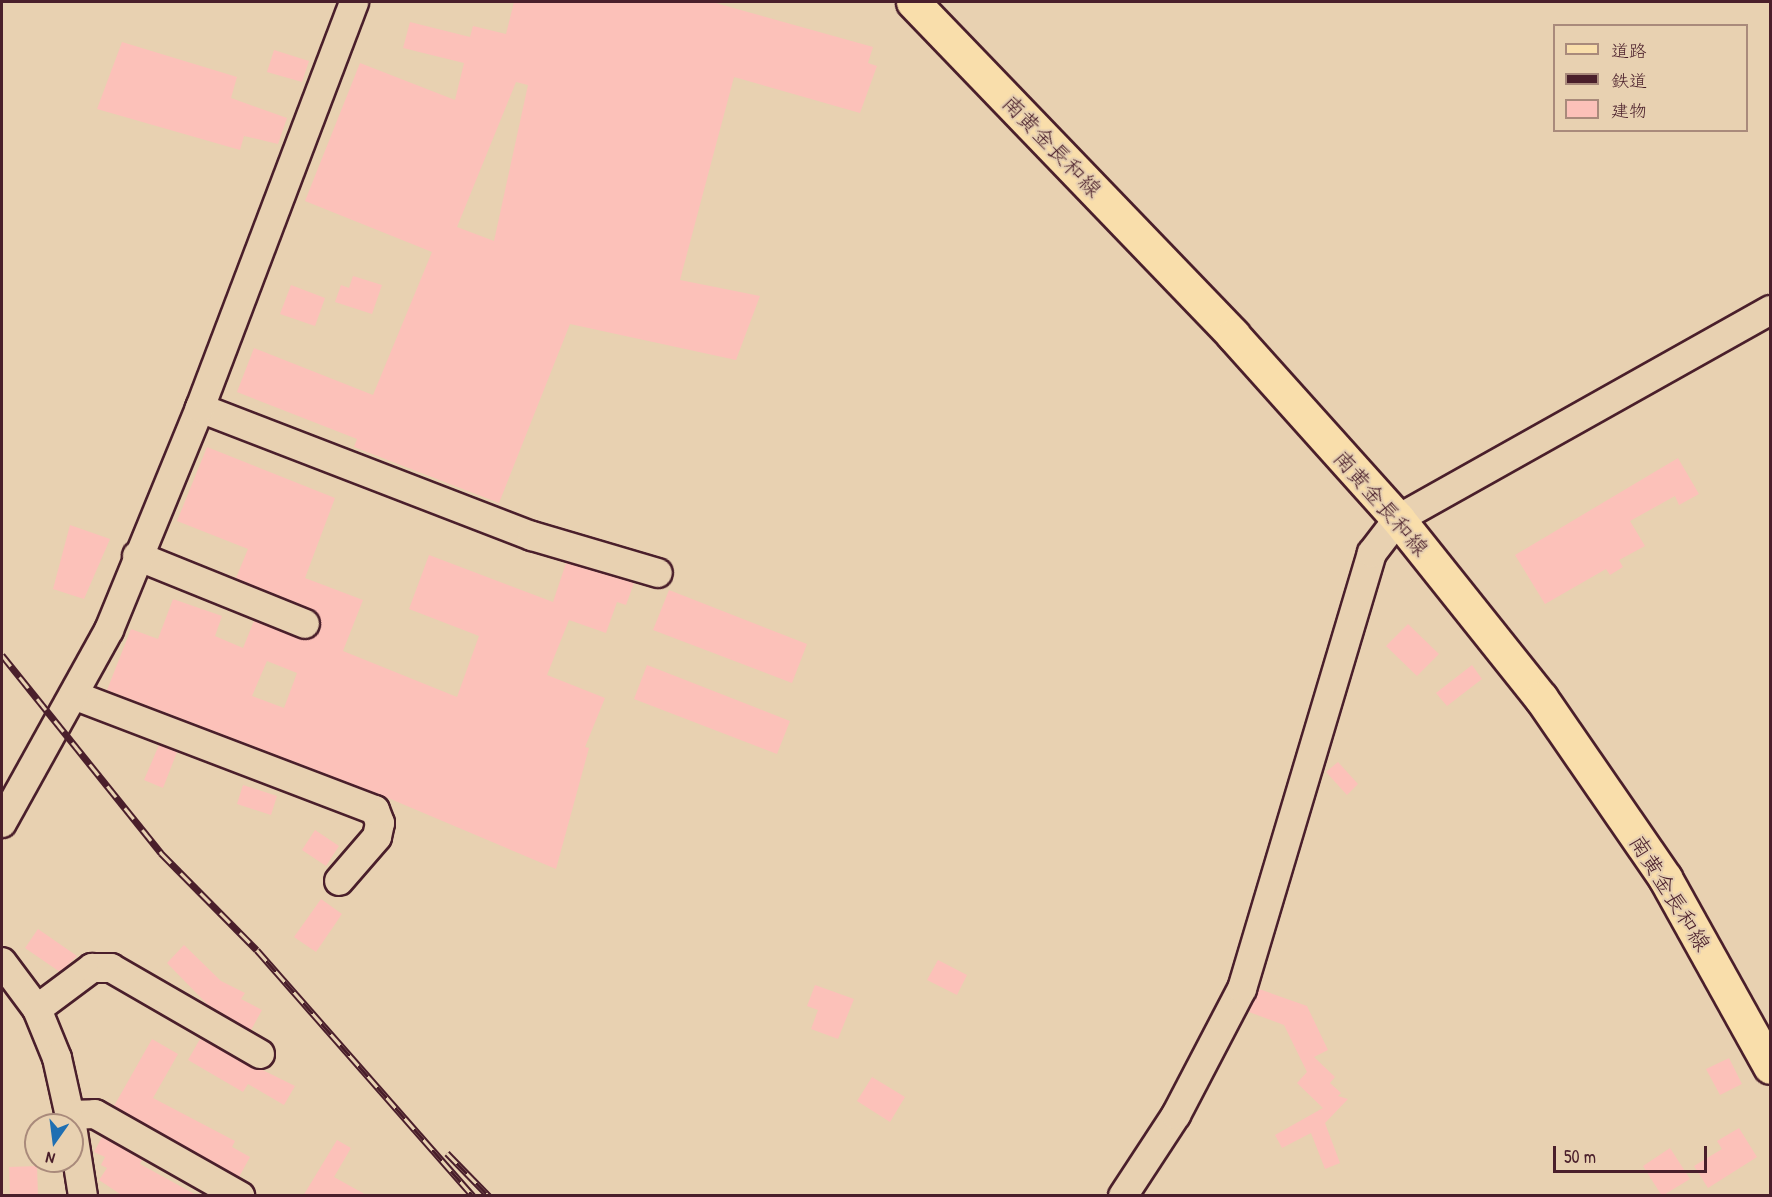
<!DOCTYPE html>
<meta charset="utf-8">
<style>
body{margin:0}
#map{position:relative;width:1772px;height:1197px;overflow:hidden;background:#e8d1b1;font-family:"Patrick Hand","Klee One",sans-serif}
div>[style]{position:absolute}
.building>*{inset:0;background:#fcc1b9}
.roads{filter:drop-shadow(2px 0 #4a1f2b) drop-shadow(-2px 0 #4a1f2b) drop-shadow(0 2px #4a1f2b) drop-shadow(0 -2px #4a1f2b)}
.minor>*{height:28px;margin:-14px;padding:0 14px;transform-origin:14px;border-radius:14px;background:#e8d1b1}
.major>*{height:33px;margin:-16.5px;padding:0 16.5px;transform-origin:16.5px;border-radius:16.5px;background:#f9deab}
.rail>*{height:7px;margin-top:-3.5px;transform-origin:0;background:repeating-linear-gradient(90deg,#e8d1b1 0 14px,#4a1f2b 0 28px);box-sizing:border-box;border-block:2px solid #4a1f2b}
span{translate:-50% -50%;white-space:nowrap;text-align:center;line-height:1.15;-webkit-text-stroke:4.5px #e8d1b1;paint-order:stroke}
.street-label{font-size:22px;color:#4a1f2b}
.frame{position:absolute;inset:0;border:3px solid #4a1f2b;pointer-events:none}
.legend{position:absolute;left:1553px;top:24px;width:195px;height:108px;box-sizing:border-box;background:#e8d1b1;border:2px solid #a98a7b;margin:0;padding:8px 10px;list-style:none;font-size:18px;color:#4a1f2b}
.legend li{display:flex;align-items:center;gap:12px;height:30px}
.legend b{width:30px;border:2px solid #a98a7b}
.north{position:absolute;left:24px;top:1113px;width:60px;height:60px;box-sizing:border-box;background:#e8d1b1;border:2px solid #a98a7b;border-radius:50%;rotate:194deg;font-size:16px;font-weight:700;line-height:24px;text-align:center;color:#4a1f2b}
.north::after{content:'';display:block;margin:auto;width:21px;height:27px;background:#1f6fb2;clip-path:polygon(50% 0,100% 100%,50% 72%,0 100%)}
.scale{position:absolute;left:1553px;top:1146px;width:154px;height:27px;box-sizing:border-box;border:3px solid #4a1f2b;border-top:0;padding-left:8px;font-size:18px;line-height:21px;white-space:nowrap;color:#4a1f2b;-webkit-text-stroke:4px #e8d1b1;paint-order:stroke}
</style>
<div id="map">
<div class="building">
<div style="clip-path:polygon(evenodd,514px 2px,712px 2px,873px 47px,868px 63px,877px 66px,860px 113px,734px 77px,680px 280px,760px 296px,736px 360px,570px 324px,499px 503px,354px 447px,357px 439px,237px 392px,254px 348px,373px 395px,432px 252px,305px 201px,360px 63px,455px 100px,464px 63px,403px 48px,410px 22px,470px 37px,473px 26px,506px 34px,514px 2px,516px 82px,528px 85px,494px 241px,457px 227px,516px 82px)"></div>
<div style="clip-path:polygon(122px 42px,237px 77px,231px 98px,287px 118px,278px 144px,244px 136px,240px 150px,97px 109px)"></div>
<div style="clip-path:polygon(274px 50px,309px 61px,302px 82px,267px 72px)"></div>
<div style="clip-path:polygon(353px 276px,382px 285px,372px 314px,335px 302px,341px 285px,349px 288px)"></div>
<div style="clip-path:polygon(291px 285px,325px 298px,315px 326px,280px 314px)"></div>
<div style="clip-path:polygon(evenodd,207px 447px,335px 498px,305px 578px,363px 600px,343px 651px,457px 697px,479px 636px,409px 609px,429px 555px,553px 602px,566px 563px,634px 583px,626px 605px,617px 602px,606px 633px,569px 620px,547px 675px,605px 698px,585px 747px,589px 748px,556px 869px,381px 795px,107px 690px,131px 629px,158px 639px,173px 599px,222px 616px,215px 636px,243px 648px,254px 621px,299px 639px,308px 640px,320px 631px,321px 621px,312px 609px,236px 578px,248px 549px,177px 521px,207px 447px,267px 661px,297px 673px,284px 708px,252px 696px,267px 661px)"></div>
<div style="clip-path:polygon(1678px 458px,1699px 494px,1679px 505px,1675px 496px,1630px 521px,1645px 546px,1619px 560px,1623px 567px,1610px 575px,1606px 569px,1545px 604px,1515px 555px)"></div>
<div style="clip-path:polygon(70px 525px,110px 539px,84px 599px,53px 589px)"></div>
<div style="clip-path:polygon(669px 590px,807px 644px,792px 683px,653px 630px)"></div>
<div style="clip-path:polygon(1408px 624px,1439px 654px,1417px 676px,1386px 646px)"></div>
<div style="clip-path:polygon(647px 665px,790px 721px,777px 754px,634px 699px)"></div>
<div style="clip-path:polygon(1472px 665px,1482px 679px,1447px 706px,1436px 693px)"></div>
<div style="clip-path:polygon(159px 745px,177px 752px,163px 788px,144px 780px)"></div>
<div style="clip-path:polygon(1338px 762px,1358px 784px,1347px 795px,1326px 772px)"></div>
<div style="clip-path:polygon(243px 785px,277px 796px,271px 815px,237px 804px)"></div>
<div style="clip-path:polygon(315px 830px,339px 846px,326px 866px,302px 850px)"></div>
<div style="clip-path:polygon(321px 899px,342px 914px,316px 952px,294px 937px)"></div>
<div style="clip-path:polygon(38px 929px,77px 956px,60px 972px,25px 948px)"></div>
<div style="clip-path:polygon(184px 945px,221px 981px,245px 993px,241px 999px,262px 1010px,251px 1030px,207px 1004px,167px 963px)"></div>
<div style="clip-path:polygon(938px 960px,967px 975px,957px 995px,927px 980px)"></div>
<div style="clip-path:polygon(815px 985px,854px 999px,838px 1039px,811px 1029px,818px 1010px,807px 1006px)"></div>
<div style="clip-path:polygon(1259px 989px,1307px 1006px,1328px 1050px,1314px 1057px,1335px 1077px,1330px 1083px,1341px 1093px,1338px 1096px,1348px 1099px,1325px 1123px,1340px 1163px,1325px 1169px,1311px 1133px,1282px 1148px,1275px 1135px,1323px 1108px,1297px 1083px,1307px 1072px,1284px 1025px,1249px 1012px)"></div>
<div style="clip-path:polygon(152px 1039px,178px 1054px,153px 1098px,235px 1141px,232px 1147px,250px 1157px,239px 1177px,114px 1106px)"></div>
<div style="clip-path:polygon(200px 1039px,295px 1086px,284px 1105px,248px 1084px,243px 1092px,188px 1060px)"></div>
<div style="clip-path:polygon(1729px 1058px,1742px 1084px,1720px 1095px,1706px 1069px)"></div>
<div style="clip-path:polygon(872px 1077px,905px 1097px,890px 1122px,857px 1101px)"></div>
<div style="clip-path:polygon(1739px 1128px,1757px 1157px,1708px 1188px,1694px 1166px,1722px 1149px,1717px 1141px)"></div>
<div style="clip-path:polygon(102px 1137px,142px 1160px,140px 1164px,198px 1196px,123px 1196px,99px 1180px,107px 1168px,101px 1165px,105px 1157px,94px 1152px)"></div>
<div style="clip-path:polygon(337px 1140px,351px 1148px,334px 1177px,368px 1196px,303px 1196px)"></div>
<div style="clip-path:polygon(1670px 1148px,1690px 1179px,1662px 1196px,1643px 1166px)"></div>
<div style="clip-path:polygon(37px 1166px,38px 1196px,10px 1196px,9px 1167px)"></div>
</div>
<div class="roads">
<div class="minor">
<div style="left:200px;top:408px;width:356px;rotate:21.1deg"></div>
<div style="left:532px;top:536px;width:131px;rotate:16.4deg"></div>
<div style="left:137px;top:556px;width:181px;rotate:22deg"></div>
<div style="left:76px;top:696px;width:320px;rotate:20.9deg"></div>
<div style="left:375px;top:810px;width:14px;rotate:69deg"></div>
<div style="left:380px;top:823px;width:14px;rotate:102deg"></div>
<div style="left:377px;top:837px;width:58px;rotate:130.8deg"></div>
<div style="left:2px;top:823px;width:221px;rotate:-61deg"></div>
<div style="left:109px;top:630px;width:240px;rotate:-67.7deg"></div>
<div style="left:200px;top:408px;width:434px;rotate:-69.2deg"></div>
<div style="left:2px;top:962px;width:59px;rotate:53.3deg"></div>
<div style="left:37px;top:1009px;width:53px;rotate:67.8deg"></div>
<div style="left:57px;top:1058px;width:69px;rotate:77.4deg"></div>
<div style="left:37px;top:1009px;width:69px;rotate:-36.7deg"></div>
<div style="left:92px;top:968px;width:19px"></div>
<div style="left:111px;top:968px;width:172px;rotate:30deg"></div>
<div style="left:70px;top:1115px;width:25px;rotate:-2deg"></div>
<div style="left:95px;top:1114px;width:167px;rotate:29.5deg"></div>
<div style="left:72px;top:1126px;width:71px;rotate:81.1deg"></div>
<div style="left:1123px;top:1196px;width:97px;rotate:-56.8deg"></div>
<div style="left:1176px;top:1115px;width:142px;rotate:-62.4deg"></div>
<div style="left:1242px;top:989px;width:455px;rotate:-73.4deg"></div>
<div style="left:1372px;top:553px;width:43px;rotate:-52.6deg"></div>
<div style="left:1398px;top:519px;width:427px;rotate:-29.3deg"></div>
</div>
<div class="major">
<div style="left:913px;top:2px;width:462px;rotate:46.1deg"></div>
<div style="left:1233px;top:335px;width:247px;rotate:48.1deg"></div>
<div style="left:1398px;top:519px;width:229px;rotate:51.4deg"></div>
<div style="left:1541px;top:698px;width:219px;rotate:55.4deg"></div>
<div style="left:1665px;top:878px;width:216px;rotate:60.9deg"></div>
</div>
</div>
<div class="rail">
<div style="left:2px;top:655px;width:254px;rotate:51.2deg"></div>
<div style="left:161px;top:853px;width:136px;rotate:45.3deg"></div>
<div style="left:257px;top:950px;width:327px;rotate:48.7deg"></div>
<div style="left:447px;top:1153px;width:60px;rotate:45.7deg"></div>
</div>
<div class="street-label">
<span style="left:1052px;top:146px;rotate:46deg">南黄金長和線</span>
<span style="left:1381px;top:503px;rotate:49deg">南黄金長和線</span>
<span style="left:1670px;top:893px;rotate:58deg">南黄金長和線</span>
</div>
<div class="frame"></div>
<ul class="legend">
<li><b style="height:8px;background:#f9deab"></b>道路</li>
<li><b style="height:8px;background:#4a1f2b"></b>鉄道</li>
<li><b style="height:16px;background:#fcc1b9"></b>建物</li>
</ul>
<div class="north">N</div>
<div class="scale">50 m</div>
</div>
